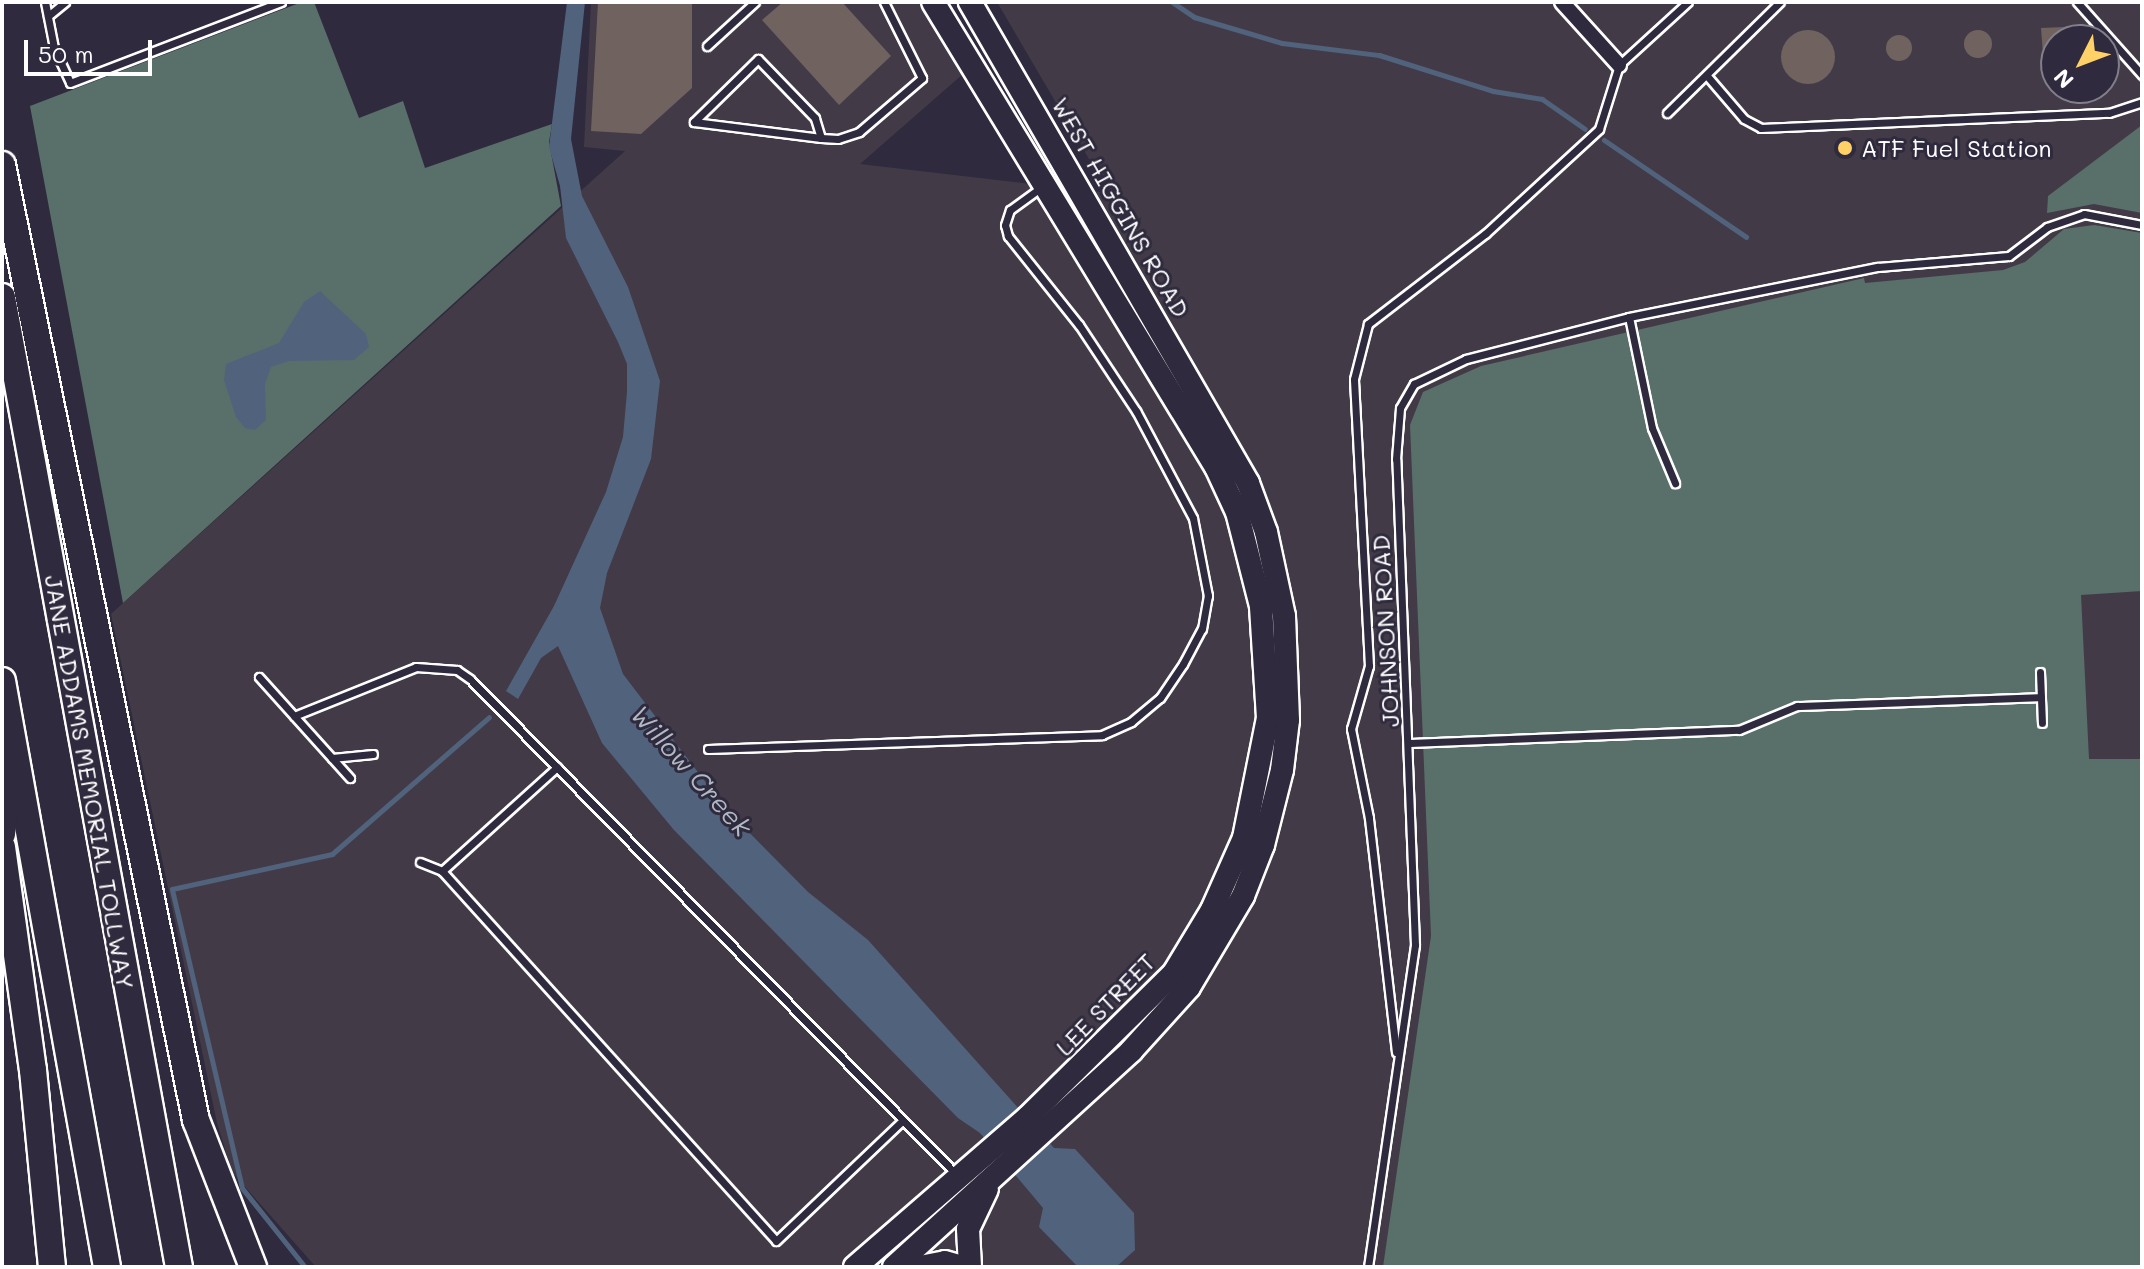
<!DOCTYPE html>
<style>
body{margin:0}
#map{position:relative;width:2144px;height:1269px;overflow:hidden;background:#2f2a3d;font-family:Mali,sans-serif}
div>[style]{position:absolute}
.built>*{inset:0;background:#423b47}
.green>*{inset:0;background:#596f6a}
.water>*{inset:0;background:#51637c}
.stream>*{height:5px;margin:-2.5px;padding:0 2.5px;transform-origin:2.5px;border-radius:2.5px;background:#51637c}
.building>*{inset:0;background:#70635f}
.round{border-radius:50%}
.roads{filter:drop-shadow(2px 0 #fff) drop-shadow(-2px 0 #fff) drop-shadow(0 2px #fff) drop-shadow(0 -2px #fff)}
.lane>*{height:7px;margin:-3.5px;padding:0 3.5px;transform-origin:3.5px;border-radius:3.5px;background:#2f2a3d}
.street>*{height:14px;margin:-7px;padding:0 7px;transform-origin:7px;border-radius:7px;background:#2f2a3d}
.primary>*{height:22px;margin:-11px;padding:0 11px;transform-origin:11px;border-radius:11px;background:#2f2a3d}
.highway>*{height:26px;margin:-13px;padding:0 13px;transform-origin:13px;border-radius:13px;background:#2f2a3d}
.dots>*{width:22px;height:22px;translate:-50% -50%;box-sizing:border-box;border:4px solid #2f2a3d;border-radius:50%}
span{translate:-50% -50%;white-space:nowrap;text-align:center;line-height:1.15;-webkit-text-stroke:6px #2f2a3d;paint-order:stroke}
.poi-label{font-size:24px;color:#fff}
.left{translate:0 -50%;text-align:left}
.street-label{font-size:24px;color:#fff}
.water-label{font-size:26px;color:#b1b9c4;font-style:italic}
.frame{position:absolute;inset:0;border:4px solid #fff;pointer-events:none}
.north{position:absolute;left:2040px;top:24px;width:80px;height:80px;box-sizing:border-box;background:#2f2a3d;border:2px solid #827f8b;border-radius:50%;rotate:228deg;font-size:22px;font-weight:700;line-height:32px;text-align:center;color:#fff}
.north::after{content:'';display:block;margin:auto;width:28px;height:36px;background:#ffd166;clip-path:polygon(50% 0,100% 100%,50% 72%,0 100%)}
.scale{position:absolute;left:24px;top:40px;width:128px;height:36px;box-sizing:border-box;border:4px solid #fff;border-top:0;padding-left:10px;font-size:24px;line-height:28px;white-space:nowrap;color:#fff;-webkit-text-stroke:6px #2f2a3d;paint-order:stroke}
</style>
<div id="map">
<div class="built">
<div style="clip-path:polygon(evenodd,591px 2px,921px 2px,963px 74px,860px 164px,1109px 193px,997px 2px,2142px 2px,2142px 1267px,316px 1267px,232px 1172px,217px 1123px,111px 614px,625px 151px,584px 147px,591px 2px,2056px 40px,2104px 40px,2104px 88px,2056px 88px,2056px 40px)"></div>
</div>
<div class="green">
<div style="clip-path:polygon(302px 2px,314px 2px,359px 118px,403px 101px,425px 168px,552px 124px,549px 142px,561px 206px,123px 603px,30px 106px)"></div>
<div style="clip-path:polygon(2142px 125px,2142px 213px,2094px 204px,2047px 213px,2048px 196px)"></div>
<div style="clip-path:polygon(2094px 225px,2142px 233px,2142px 591px,2081px 595px,2089px 759px,2142px 759px,2142px 1267px,1383px 1267px,1431px 936px,1410px 425px,1423px 392px,1481px 366px,1864px 278px,1865px 283px,2003px 270px,2025px 262px,2064px 229px)"></div>
</div>
<div class="water">
<div style="clip-path:polygon(567px 2px,585px 2px,571px 139px,582px 196px,628px 287px,660px 381px,651px 459px,607px 573px,600px 608px,623px 674px,726px 809px,808px 892px,868px 940px,1054px 1148px,1075px 1149px,1134px 1213px,1135px 1250px,1116px 1267px,1078px 1267px,1039px 1227px,1043px 1208px,980px 1133px,958px 1118px,674px 830px,602px 743px,558px 646px,541px 658px,518px 699px,506px 691px,554px 606px,606px 492px,623px 437px,627px 392px,627px 364px,618px 342px,566px 238px,560px 186px,549px 147px)"></div>
<div style="clip-path:polygon(320px 291px,366px 334px,369px 347px,354px 360px,289px 361px,271px 367px,265px 384px,266px 420px,255px 430px,245px 428px,236px 417px,224px 380px,226px 364px,279px 343px,304px 302px)"></div>
</div>
<div class="stream">
<div style="left:1172px;top:2px;width:27px;rotate:34deg"></div>
<div style="left:1194px;top:17px;width:92px;rotate:16.5deg"></div>
<div style="left:1282px;top:43px;width:98px;rotate:7.1deg"></div>
<div style="left:1379px;top:55px;width:120px;rotate:17.5deg"></div>
<div style="left:1493px;top:91px;width:50px;rotate:9.3deg"></div>
<div style="left:1542px;top:99px;width:52px;rotate:34.9deg"></div>
<div style="left:1604px;top:140px;width:172px;rotate:34.3deg"></div>
<div style="left:305px;top:1267px;width:101px;rotate:-128.6deg"></div>
<div style="left:242px;top:1188px;width:307px;rotate:-103.2deg"></div>
<div style="left:172px;top:889px;width:164px;rotate:-12.3deg"></div>
<div style="left:332px;top:854px;width:208px;rotate:-41.1deg"></div>
</div>
<div class="building">
<div style="clip-path:polygon(598px 2px,692px 2px,692px 88px,641px 134px,591px 131px)"></div>
<div style="clip-path:polygon(783px 2px,842px 2px,891px 56px,839px 105px,762px 20px)"></div>
<div style="clip-path:polygon(2065px 27px,2066px 40px,2056px 40px,2056px 67px,2044px 67px,2041px 28px)"></div>
<div class="round" style="left:1781px;top:30px;width:54px;height:54px"></div>
<div class="round" style="left:1964px;top:30px;width:28px;height:28px"></div>
<div class="round" style="left:1886px;top:35px;width:26px;height:26px"></div>
</div>
<div class="roads">
<div class="lane">
<div style="left:45px;top:2px;width:47px;rotate:78.9deg"></div>
<div style="left:54px;top:48px;width:38px;rotate:65deg"></div>
<div style="left:70px;top:83px;width:226px;rotate:-21deg"></div>
<div style="left:2077px;top:2px;width:98px;rotate:48.3deg"></div>
<div style="left:48px;top:16px;width:22px;rotate:-39deg"></div>
<div style="left:707px;top:46px;width:65px;rotate:-42.5deg"></div>
<div style="left:1708px;top:77px;width:55px;rotate:49.4deg"></div>
<div style="left:1744px;top:119px;width:19px;rotate:28deg"></div>
<div style="left:1761px;top:128px;width:348px;rotate:-2.5deg"></div>
<div style="left:2109px;top:113px;width:35px;rotate:-18deg"></div>
<div style="left:1667px;top:113px;width:158px;rotate:-44.5deg"></div>
<div style="left:821px;top:138px;width:21px;rotate:-107deg"></div>
<div style="left:815px;top:118px;width:82px;rotate:-134deg"></div>
<div style="left:758px;top:59px;width:90px;rotate:135.5deg"></div>
<div style="left:694px;top:122px;width:128px;rotate:7.2deg"></div>
<div style="left:821px;top:138px;width:17px;rotate:3deg"></div>
<div style="left:838px;top:139px;width:22px;rotate:-18deg"></div>
<div style="left:859px;top:132px;width:83px;rotate:-40.6deg"></div>
<div style="left:922px;top:78px;width:85px;rotate:-116.6deg"></div>
<div style="left:1629px;top:317px;width:113px;rotate:78.3deg"></div>
<div style="left:1652px;top:428px;width:60px;rotate:67.3deg"></div>
<div style="left:2040px;top:672px;width:51px;rotate:87.8deg"></div>
<div style="left:259px;top:677px;width:136px;rotate:48deg"></div>
<div style="left:294px;top:716px;width:131px;rotate:-21.9deg"></div>
<div style="left:416px;top:667px;width:41px;rotate:4.2deg"></div>
<div style="left:457px;top:670px;width:16px;rotate:35deg"></div>
<div style="left:470px;top:679px;width:694px;rotate:45.53deg"></div>
<div style="left:1410px;top:743px;width:329px;rotate:-2.3deg"></div>
<div style="left:1739px;top:730px;width:63px;rotate:-22.5deg"></div>
<div style="left:1797px;top:706px;width:244px;rotate:-2.1deg"></div>
<div style="left:708px;top:749px;width:394px;rotate:-2deg"></div>
<div style="left:1102px;top:735px;width:32px;rotate:-24deg"></div>
<div style="left:1131px;top:722px;width:38px;rotate:-40deg"></div>
<div style="left:1160px;top:698px;width:41px;rotate:-55.9deg"></div>
<div style="left:1183px;top:664px;width:40px;rotate:-62deg"></div>
<div style="left:1202px;top:629px;width:34px;rotate:-80deg"></div>
<div style="left:1208px;top:596px;width:79px;rotate:-100.9deg"></div>
<div style="left:1193px;top:518px;width:121px;rotate:-118deg"></div>
<div style="left:1136px;top:411px;width:103px;rotate:-123.5deg"></div>
<div style="left:1079px;top:325px;width:114px;rotate:-128.6deg"></div>
<div style="left:1008px;top:236px;width:11px;rotate:-105deg"></div>
<div style="left:1005px;top:225px;width:16px;rotate:-72deg"></div>
<div style="left:1010px;top:210px;width:37px;rotate:-36deg"></div>
<div style="left:332px;top:758px;width:41px;rotate:-5.6deg"></div>
<div style="left:420px;top:862px;width:24px;rotate:22deg"></div>
<div style="left:442px;top:871px;width:498px;rotate:47.9deg"></div>
<div style="left:776px;top:1241px;width:175px;rotate:-43.6deg"></div>
<div style="left:442px;top:871px;width:155px;rotate:-42.1deg"></div>
<div style="left:1396px;top:1052px;width:236px;rotate:-96.6deg"></div>
<div style="left:1369px;top:818px;width:91px;rotate:-101.4deg"></div>
<div style="left:1351px;top:729px;width:66px;rotate:-74.1deg"></div>
<div style="left:1369px;top:666px;width:287px;rotate:-93deg"></div>
<div style="left:1354px;top:379px;width:57px;rotate:-75.7deg"></div>
<div style="left:1368px;top:324px;width:148px;rotate:-37.6deg"></div>
<div style="left:1485px;top:234px;width:155px;rotate:-42.6deg"></div>
<div style="left:1599px;top:129px;width:67px;rotate:-72.6deg"></div>
<div style="left:1619px;top:65px;width:93px;rotate:-42.4deg"></div>
<div style="left:1368px;top:1267px;width:325px;rotate:-81.7deg"></div>
<div style="left:1415px;top:945px;width:486px;rotate:-92.2deg"></div>
<div style="left:1396px;top:459px;width:51px;rotate:-85.5deg"></div>
<div style="left:1400px;top:408px;width:28px;rotate:-60deg"></div>
<div style="left:1414px;top:384px;width:58px;rotate:-25.7deg"></div>
<div style="left:1466px;top:359px;width:168px;rotate:-14.4deg"></div>
<div style="left:1629px;top:317px;width:254px;rotate:-11.4deg"></div>
<div style="left:1878px;top:267px;width:131px;rotate:-4.8deg"></div>
<div style="left:2009px;top:256px;width:48px;rotate:-37.3deg"></div>
<div style="left:2047px;top:227px;width:39px;rotate:-19deg"></div>
<div style="left:2084px;top:214px;width:59px;rotate:10.7deg"></div>
</div>
<div class="street">
<div style="left:1562px;top:2px;width:85px;rotate:47.9deg"></div>
</div>
<div class="primary">
<div style="left:855px;top:1267px;width:229px;rotate:-40.9deg"></div>
<div style="left:1028px;top:1117px;width:205px;rotate:-44.6deg"></div>
<div style="left:1174px;top:973px;width:74px;rotate:-58.9deg"></div>
<div style="left:1212px;top:910px;width:79px;rotate:-66deg"></div>
<div style="left:1244px;top:838px;width:122px;rotate:-78.7deg"></div>
<div style="left:1268px;top:718px;width:112px;rotate:-93.6deg"></div>
<div style="left:1261px;top:606px;width:97px;rotate:-104.3deg"></div>
<div style="left:1237px;top:512px;width:50px;rotate:-115deg"></div>
<div style="left:1216px;top:467px;width:544px;rotate:-121.32deg"></div>
<div style="left:894px;top:1267px;width:321px;rotate:-42.3deg"></div>
<div style="left:1131px;top:1051px;width:86px;rotate:-47.8deg"></div>
<div style="left:1189px;top:987px;width:106px;rotate:-59.3deg"></div>
<div style="left:1243px;top:896px;width:55px;rotate:-68.6deg"></div>
<div style="left:1263px;top:845px;width:77px;rotate:-75.8deg"></div>
<div style="left:1282px;top:770px;width:50px;rotate:-83.2deg"></div>
<div style="left:1288px;top:720px;width:104px;rotate:-92.2deg"></div>
<div style="left:1284px;top:616px;width:86px;rotate:-102.1deg"></div>
<div style="left:1266px;top:532px;width:52px;rotate:-110.2deg"></div>
<div style="left:1248px;top:483px;width:556px;rotate:-120.03deg"></div>
<div style="left:920px;top:1267px;width:25px;rotate:-11deg"></div>
<div style="left:945px;top:1262px;width:18px;rotate:16deg"></div>
<div style="left:970px;top:1267px;width:38px;rotate:-93deg"></div>
<div style="left:968px;top:1229px;width:44px;rotate:-64.6deg"></div>
</div>
<div class="highway">
<div style="left:2px;top:165px;width:975px;rotate:78.52deg"></div>
<div style="left:196px;top:1120px;width:158px;rotate:68.8deg"></div>
<div style="left:2px;top:297px;width:986px;rotate:79.66deg"></div>
<div style="left:2px;top:681px;width:595px;rotate:79.84deg"></div>
<div style="left:2px;top:834px;width:67px;rotate:-83.2deg"></div>
<div style="left:2px;top:847px;width:225px;rotate:82.1deg"></div>
<div style="left:33px;top:1070px;width:198px;rotate:84.5deg"></div>
</div>
</div>
<div class="dots">
<div style="left:1845px;top:148px;background:#ffd166"></div>
</div>
<div class="poi-label">
<span class="left" style="left:1861px;top:148px">ATF Fuel Station</span>
</div>
<div class="street-label">
<span style="left:1121px;top:207px;rotate:60deg">WEST HIGGINS ROAD</span>
<span style="left:1385px;top:631px;rotate:-93deg">JOHNSON ROAD</span>
<span style="left:90px;top:782px;rotate:80deg">JANE ADDAMS MEMORIAL TOLLWAY</span>
<span style="left:1105px;top:1004px;rotate:-46deg">LEE STREET</span>
</div>
<div class="water-label">
<span style="left:691px;top:771px;rotate:48deg">Willow Creek</span>
</div>
<div class="frame"></div>
<div class="north">N</div>
<div class="scale">50 m</div>
</div>
